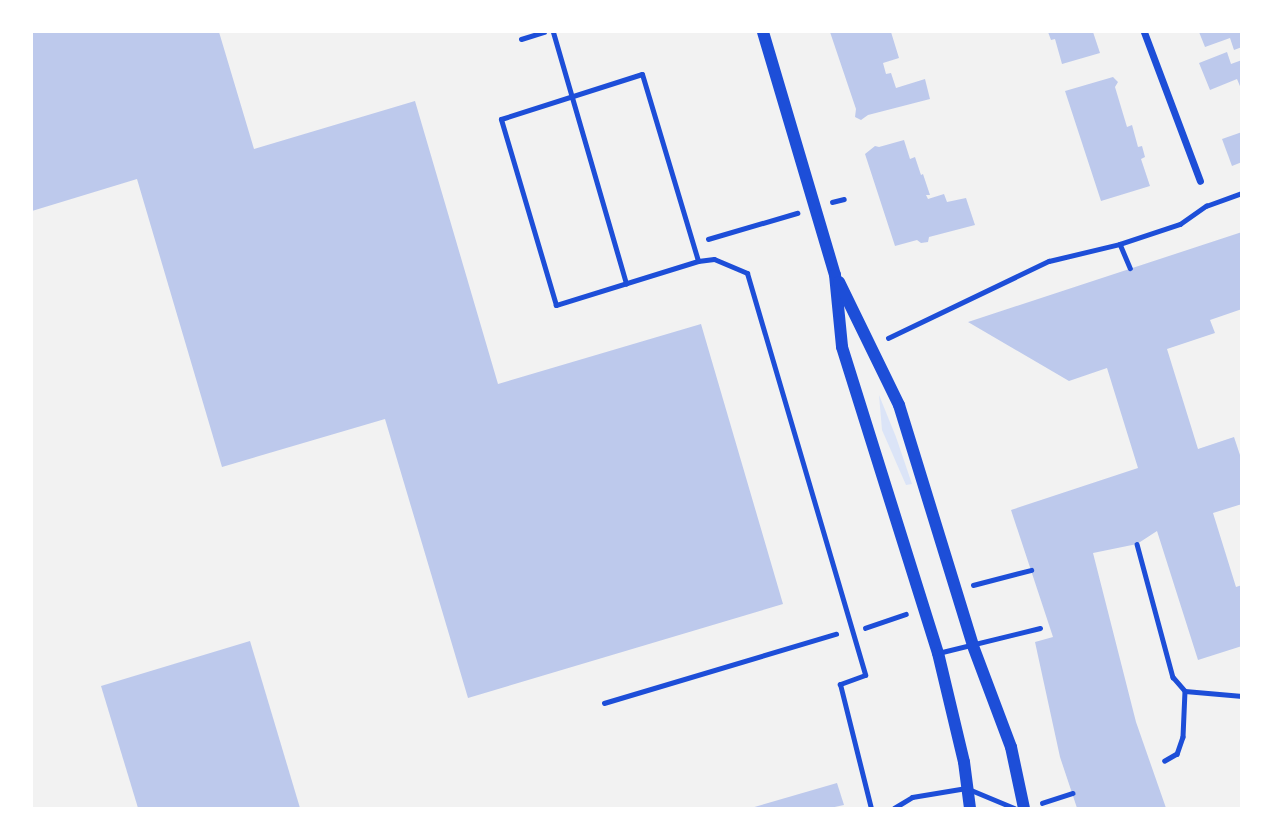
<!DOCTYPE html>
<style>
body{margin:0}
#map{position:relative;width:1273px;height:840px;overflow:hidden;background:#f2f2f2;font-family:"Source Sans 3",sans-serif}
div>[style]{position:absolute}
.green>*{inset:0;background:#dbe4f7}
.building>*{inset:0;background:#bdc9ec}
.path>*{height:4.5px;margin:-2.25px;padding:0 2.25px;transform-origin:2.25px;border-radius:2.25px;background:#1d4ed8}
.service>*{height:5px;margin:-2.5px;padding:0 2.5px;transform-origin:2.5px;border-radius:2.5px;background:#1d4ed8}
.minor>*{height:7px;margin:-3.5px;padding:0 3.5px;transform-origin:3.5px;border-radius:3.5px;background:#1d4ed8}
.tertiary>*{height:12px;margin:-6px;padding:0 6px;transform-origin:6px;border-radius:6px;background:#1d4ed8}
span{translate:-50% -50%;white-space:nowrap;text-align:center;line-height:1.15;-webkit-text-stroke:6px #fff;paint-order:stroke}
.frame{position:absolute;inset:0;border:33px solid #fff;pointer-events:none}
</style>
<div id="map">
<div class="green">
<div style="clip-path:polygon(879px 395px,896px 437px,912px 484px,906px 485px,882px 430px)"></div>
</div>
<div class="building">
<div style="clip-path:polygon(32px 32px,219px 32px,254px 149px,415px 101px,498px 384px,701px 324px,783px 604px,468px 698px,385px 419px,222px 467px,137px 179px,32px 211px)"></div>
<div style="clip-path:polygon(830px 32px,891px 32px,899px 58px,883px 63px,886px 74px,891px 73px,896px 88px,925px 79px,930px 99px,868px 115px,861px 120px,855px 117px,856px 109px)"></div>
<div style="clip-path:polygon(1048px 32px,1093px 32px,1100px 53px,1062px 64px,1055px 39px,1051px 40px)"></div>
<div style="clip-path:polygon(1199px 32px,1242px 32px,1242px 47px,1234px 50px,1230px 38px,1205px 47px)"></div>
<div style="clip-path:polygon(1227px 52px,1231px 64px,1242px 60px,1242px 91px,1237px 79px,1210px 90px,1199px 63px)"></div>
<div style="clip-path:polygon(1113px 77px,1118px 82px,1115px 87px,1127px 127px,1132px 125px,1138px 147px,1142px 146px,1145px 157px,1141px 159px,1150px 186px,1101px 201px,1065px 91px)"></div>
<div style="clip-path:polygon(1242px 132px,1242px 162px,1232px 166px,1222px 139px)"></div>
<div style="clip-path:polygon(904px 140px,910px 159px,915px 157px,921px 175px,923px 174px,930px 195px,926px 195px,928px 199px,944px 194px,947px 202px,966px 198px,975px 225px,929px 237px,928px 242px,921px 243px,917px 240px,895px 246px,865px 154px,875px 146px,879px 147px)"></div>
<div style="clip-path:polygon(1242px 232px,1242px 309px,1210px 320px,1215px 333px,1167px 349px,1198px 449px,1234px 437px,1242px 461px,1242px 504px,1213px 513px,1236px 587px,1242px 585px,1242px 646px,1198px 660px,1157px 531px,1137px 544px,1093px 553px,1136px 722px,1166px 808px,1077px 808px,1060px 757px,1035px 642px,1053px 637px,1011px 510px,1138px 468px,1107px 368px,1069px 381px,968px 322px)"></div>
<div style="clip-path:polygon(250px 641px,300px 808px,138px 808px,101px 686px)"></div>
<div style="clip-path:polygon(837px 783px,844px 805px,830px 808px,751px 808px)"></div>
</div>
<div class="path">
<div style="left:832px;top:202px;width:12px;rotate:-14deg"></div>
<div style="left:708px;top:239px;width:93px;rotate:-16.3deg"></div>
<div style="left:1120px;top:244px;width:26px;rotate:67deg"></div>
<div style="left:888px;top:338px;width:178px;rotate:-25.6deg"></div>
<div style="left:1049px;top:261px;width:73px;rotate:-13.5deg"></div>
<div style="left:1120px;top:244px;width:63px;rotate:-18.4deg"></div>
<div style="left:1180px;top:224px;width:32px;rotate:-35deg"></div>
<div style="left:1206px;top:206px;width:38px;rotate:-20deg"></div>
<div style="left:1137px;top:544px;width:138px;rotate:74.9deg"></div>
<div style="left:1173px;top:677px;width:18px;rotate:49deg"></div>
<div style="left:1185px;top:691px;width:46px;rotate:92.5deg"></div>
<div style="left:1183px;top:737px;width:18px;rotate:109deg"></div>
<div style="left:1177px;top:754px;width:14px;rotate:150deg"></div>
<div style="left:973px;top:585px;width:60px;rotate:-14.5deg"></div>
<div style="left:865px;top:628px;width:43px;rotate:-18.9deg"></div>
<div style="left:1185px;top:691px;width:57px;rotate:5deg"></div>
<div style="left:604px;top:703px;width:242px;rotate:-16.6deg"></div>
<div style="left:1042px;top:803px;width:32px;rotate:-18deg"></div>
</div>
<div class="service">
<div style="left:553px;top:32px;width:262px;rotate:73.8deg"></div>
<div style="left:521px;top:39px;width:24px;rotate:-17deg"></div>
<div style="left:642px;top:74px;width:195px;rotate:73.3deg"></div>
<div style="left:698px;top:261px;width:149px;rotate:162.8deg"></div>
<div style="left:556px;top:305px;width:194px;rotate:-106.5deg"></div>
<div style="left:501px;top:119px;width:148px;rotate:-17.7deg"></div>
<div style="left:698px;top:261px;width:16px;rotate:-7deg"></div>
<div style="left:714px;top:259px;width:36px;rotate:23deg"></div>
<div style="left:747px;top:273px;width:419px;rotate:73.6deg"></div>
<div style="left:865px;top:675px;width:27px;rotate:160deg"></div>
<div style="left:840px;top:684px;width:128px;rotate:76deg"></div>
<div style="left:938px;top:653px;width:105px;rotate:-13.8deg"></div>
<div style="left:894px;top:808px;width:21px;rotate:-31deg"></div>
<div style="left:912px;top:797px;width:55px;rotate:-9.5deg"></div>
<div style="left:966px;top:788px;width:52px;rotate:22.6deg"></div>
</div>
<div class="minor">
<div style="left:1144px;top:32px;width:159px;rotate:69.4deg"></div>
</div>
<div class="tertiary">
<div style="left:763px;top:32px;width:253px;rotate:73.5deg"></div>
<div style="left:835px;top:275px;width:72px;rotate:84.4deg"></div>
<div style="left:842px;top:347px;width:321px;rotate:72.6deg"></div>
<div style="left:938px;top:653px;width:112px;rotate:76.6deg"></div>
<div style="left:964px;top:762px;width:46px;rotate:82.6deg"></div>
<div style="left:839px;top:282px;width:137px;rotate:64deg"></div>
<div style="left:899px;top:405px;width:252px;rotate:72.9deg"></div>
<div style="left:973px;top:646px;width:108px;rotate:69.4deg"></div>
<div style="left:1011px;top:747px;width:62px;rotate:78deg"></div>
</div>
<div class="frame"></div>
</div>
